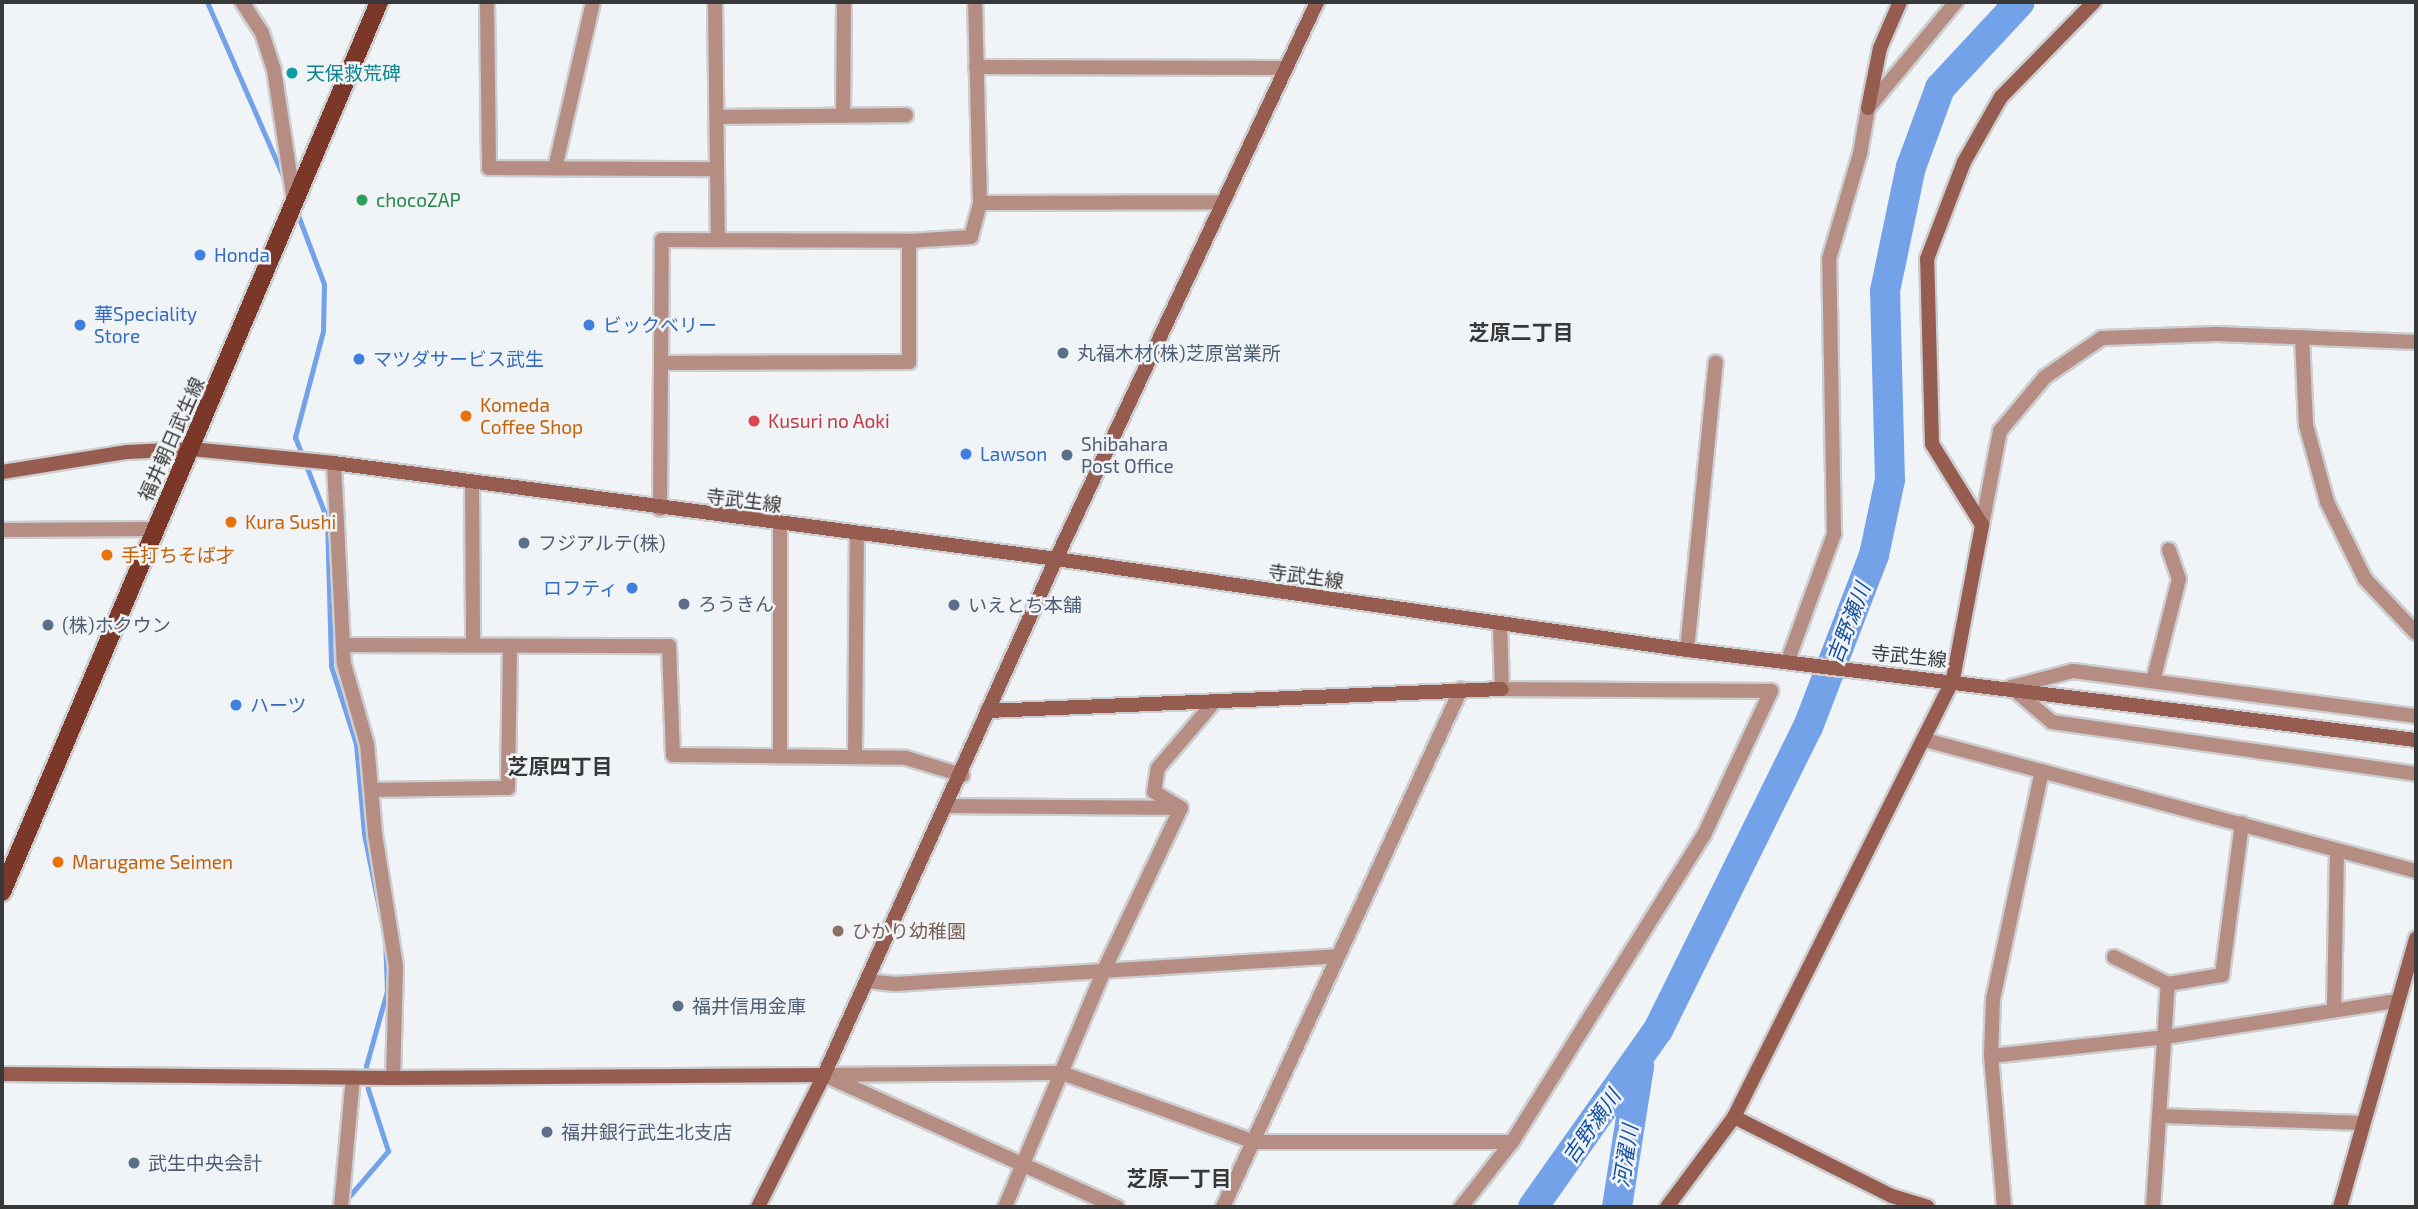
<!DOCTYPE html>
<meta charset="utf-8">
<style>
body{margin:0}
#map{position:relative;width:2418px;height:1209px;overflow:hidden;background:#f1f4f7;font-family:"Exo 2","Noto Sans JP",sans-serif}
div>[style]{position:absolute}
.stream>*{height:5px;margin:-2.5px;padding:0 2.5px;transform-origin:2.5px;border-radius:2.5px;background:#73a2e8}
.river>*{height:30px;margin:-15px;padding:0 15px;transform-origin:15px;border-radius:15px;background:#73a2e8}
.roads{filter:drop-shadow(2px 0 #ccced1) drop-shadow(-2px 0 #ccced1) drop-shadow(0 2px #ccced1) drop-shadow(0 -2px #ccced1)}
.street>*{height:14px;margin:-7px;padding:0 7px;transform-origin:7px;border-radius:7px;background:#b68d83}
.secondary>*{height:14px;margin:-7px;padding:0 7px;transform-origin:7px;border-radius:7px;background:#955c4f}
.primary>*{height:18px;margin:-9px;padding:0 9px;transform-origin:9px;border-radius:9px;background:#7b3829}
.dots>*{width:19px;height:19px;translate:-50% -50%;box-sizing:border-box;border:4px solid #f1f4f7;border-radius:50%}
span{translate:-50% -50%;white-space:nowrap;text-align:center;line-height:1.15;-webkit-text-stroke:5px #f1f4f7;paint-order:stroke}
.culture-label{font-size:19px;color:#0d838f}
.left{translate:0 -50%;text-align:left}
.leisure-label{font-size:19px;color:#27864d}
.shop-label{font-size:19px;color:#366cbe}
.right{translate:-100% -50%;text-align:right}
.service-label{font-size:19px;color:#4e5e75}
.food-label{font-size:19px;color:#c56008}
.health-label{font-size:19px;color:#be3a42}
.street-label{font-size:19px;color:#373839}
.education-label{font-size:19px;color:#785e54}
.neighbourhood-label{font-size:21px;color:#373839;font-weight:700}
.water-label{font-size:21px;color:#1550a2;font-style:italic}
.frame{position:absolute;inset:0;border:4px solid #373839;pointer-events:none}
</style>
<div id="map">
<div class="stream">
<div style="left:207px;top:2px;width:192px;rotate:66.4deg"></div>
<div style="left:296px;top:210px;width:79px;rotate:69.3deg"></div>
<div style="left:324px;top:284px;width:47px;rotate:91.2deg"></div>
<div style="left:323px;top:331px;width:110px;rotate:104.8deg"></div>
<div style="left:295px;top:437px;width:88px;rotate:68.7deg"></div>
<div style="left:327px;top:519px;width:147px;rotate:88.4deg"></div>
<div style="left:331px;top:666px;width:82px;rotate:72.2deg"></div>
<div style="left:356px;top:744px;width:90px;rotate:84.9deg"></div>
<div style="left:364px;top:834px;width:96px;rotate:78.6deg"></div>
<div style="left:346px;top:1200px;width:65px;rotate:-49.4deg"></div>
<div style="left:388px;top:1151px;width:65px;rotate:-107.9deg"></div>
<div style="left:368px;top:1089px;width:23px;rotate:-95deg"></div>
<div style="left:366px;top:1066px;width:78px;rotate:-74.4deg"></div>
<div style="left:387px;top:991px;width:54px;rotate:-92.1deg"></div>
</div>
<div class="river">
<div style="left:1533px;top:1207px;width:217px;rotate:-54.8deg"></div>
<div style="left:1658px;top:1030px;width:338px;rotate:-63.7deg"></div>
<div style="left:1808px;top:727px;width:184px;rotate:-69deg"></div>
<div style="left:1874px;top:555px;width:77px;rotate:-78deg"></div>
<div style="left:1890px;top:480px;width:189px;rotate:-91.5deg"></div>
<div style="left:1885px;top:291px;width:127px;rotate:-78.2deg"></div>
<div style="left:1911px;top:167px;width:84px;rotate:-69.8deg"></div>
<div style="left:1940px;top:88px;width:117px;rotate:-47.1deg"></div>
<div style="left:1617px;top:1207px;width:143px;rotate:-81.1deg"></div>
</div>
<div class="roads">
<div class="street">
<div style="left:242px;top:2px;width:37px;rotate:57deg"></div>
<div style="left:262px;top:33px;width:39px;rotate:72deg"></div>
<div style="left:274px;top:70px;width:133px;rotate:81.3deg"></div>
<div style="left:487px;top:2px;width:166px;rotate:89.3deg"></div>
<div style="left:489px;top:168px;width:228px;rotate:0.3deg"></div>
<div style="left:715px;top:2px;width:238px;rotate:89.3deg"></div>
<div style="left:976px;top:67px;width:310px;rotate:0.2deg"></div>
<div style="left:843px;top:116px;width:114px;rotate:-89.5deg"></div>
<div style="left:717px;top:117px;width:189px;rotate:-0.6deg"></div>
<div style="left:555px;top:168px;width:170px;rotate:-77.1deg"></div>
<div style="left:980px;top:203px;width:243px;rotate:-0.2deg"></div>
<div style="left:2302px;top:337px;width:88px;rotate:87.4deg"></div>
<div style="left:2306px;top:425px;width:80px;rotate:74.7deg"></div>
<div style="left:2327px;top:502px;width:86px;rotate:63.7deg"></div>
<div style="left:2365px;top:579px;width:74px;rotate:46.6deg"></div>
<div style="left:663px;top:363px;width:246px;rotate:-0.2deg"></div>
<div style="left:909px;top:362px;width:121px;rotate:-90deg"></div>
<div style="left:334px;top:463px;width:201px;rotate:87.2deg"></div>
<div style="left:344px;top:664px;width:83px;rotate:74deg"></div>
<div style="left:367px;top:744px;width:90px;rotate:84.9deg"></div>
<div style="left:375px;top:834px;width:134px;rotate:81deg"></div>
<div style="left:396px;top:966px;width:112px;rotate:91.5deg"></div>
<div style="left:472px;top:482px;width:162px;rotate:89.6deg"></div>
<div style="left:660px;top:509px;width:269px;rotate:-89.6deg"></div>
<div style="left:662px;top:240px;width:247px;rotate:0.2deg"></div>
<div style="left:909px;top:241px;width:62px;rotate:-3.7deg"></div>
<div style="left:971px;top:237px;width:35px;rotate:-75deg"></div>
<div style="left:980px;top:203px;width:201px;rotate:-91.4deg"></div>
<div style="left:780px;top:524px;width:232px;rotate:90deg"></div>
<div style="left:1982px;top:525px;width:96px;rotate:-79.2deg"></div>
<div style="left:2000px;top:431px;width:70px;rotate:-50.2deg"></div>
<div style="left:2045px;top:377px;width:69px;rotate:-34.4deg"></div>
<div style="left:2102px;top:338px;width:115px;rotate:-2deg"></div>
<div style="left:2217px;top:334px;width:199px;rotate:2.3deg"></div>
<div style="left:2px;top:530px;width:152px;rotate:-0.4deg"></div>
<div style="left:343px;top:645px;width:326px;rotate:0.2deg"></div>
<div style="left:669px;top:646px;width:109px;rotate:87.9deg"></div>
<div style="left:673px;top:755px;width:233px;rotate:0.7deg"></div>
<div style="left:906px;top:758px;width:59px;rotate:16.9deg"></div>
<div style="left:1687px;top:650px;width:289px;rotate:-84.3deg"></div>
<div style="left:1788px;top:660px;width:134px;rotate:-69.9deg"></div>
<div style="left:1834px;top:534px;width:275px;rotate:-91deg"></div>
<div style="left:1829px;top:259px;width:109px;rotate:-73.6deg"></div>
<div style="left:1860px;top:154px;width:47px;rotate:-80.1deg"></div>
<div style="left:1868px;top:108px;width:138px;rotate:-50.3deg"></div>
<div style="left:2153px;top:681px;width:105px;rotate:-75.7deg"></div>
<div style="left:2179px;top:579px;width:31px;rotate:-109deg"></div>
<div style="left:2011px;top:687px;width:54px;rotate:40.5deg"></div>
<div style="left:2052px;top:722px;width:368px;rotate:8.1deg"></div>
<div style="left:2011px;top:687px;width:64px;rotate:-14.5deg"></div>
<div style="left:2073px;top:671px;width:346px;rotate:7.5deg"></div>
<div style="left:1925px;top:740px;width:508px;rotate:14.94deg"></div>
<div style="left:855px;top:755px;width:221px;rotate:-89.5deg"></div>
<div style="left:374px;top:790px;width:134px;rotate:-0.9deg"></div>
<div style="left:508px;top:788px;width:142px;rotate:-89.2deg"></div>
<div style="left:947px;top:806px;width:233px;rotate:0.5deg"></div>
<div style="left:2114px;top:957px;width:60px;rotate:26.6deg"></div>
<div style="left:2168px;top:984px;width:55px;rotate:-9.5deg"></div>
<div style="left:2222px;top:975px;width:153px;rotate:-82.5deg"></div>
<div style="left:867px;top:981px;width:28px;rotate:6deg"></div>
<div style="left:895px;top:984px;width:443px;rotate:-3.6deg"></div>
<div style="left:2334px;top:1009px;width:158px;rotate:-88.9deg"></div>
<div style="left:1991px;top:1056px;width:176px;rotate:-6.2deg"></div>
<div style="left:2166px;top:1037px;width:233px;rotate:-8.9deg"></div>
<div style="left:824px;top:1075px;width:238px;rotate:-0.5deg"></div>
<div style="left:1062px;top:1073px;width:205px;rotate:19.7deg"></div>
<div style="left:1255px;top:1142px;width:257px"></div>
<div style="left:831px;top:1078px;width:314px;rotate:24.3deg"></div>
<div style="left:2161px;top:1116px;width:201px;rotate:2deg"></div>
<div style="left:341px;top:1207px;width:130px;rotate:-84.7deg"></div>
<div style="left:1005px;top:1207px;width:259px;rotate:-67.3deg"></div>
<div style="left:1105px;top:968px;width:177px;rotate:-64.6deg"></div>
<div style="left:1181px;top:808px;width:31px;rotate:-149deg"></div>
<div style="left:1154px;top:792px;width:24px;rotate:-81deg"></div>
<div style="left:1158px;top:768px;width:88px;rotate:-49.6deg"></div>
<div style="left:1223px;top:1207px;width:570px;rotate:-65.32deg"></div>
<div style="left:1461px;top:1207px;width:83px;rotate:-51.9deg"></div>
<div style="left:1512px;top:1142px;width:362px;rotate:-58deg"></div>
<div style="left:1704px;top:835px;width:159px;rotate:-65deg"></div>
<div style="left:1771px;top:691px;width:269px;rotate:-179.6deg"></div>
<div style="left:1502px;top:689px;width:66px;rotate:-91.7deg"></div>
<div style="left:2004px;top:1207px;width:152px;rotate:-94.9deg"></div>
<div style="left:1991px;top:1056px;width:57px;rotate:-88deg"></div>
<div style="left:1993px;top:999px;width:233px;rotate:-77.9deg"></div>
<div style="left:2153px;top:1207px;width:224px;rotate:-86.2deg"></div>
</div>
<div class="secondary">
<div style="left:1868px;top:108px;width:61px;rotate:-78.7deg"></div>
<div style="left:1880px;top:48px;width:50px;rotate:-66.5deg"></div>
<div style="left:2px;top:472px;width:127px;rotate:-9.1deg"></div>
<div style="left:127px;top:452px;width:64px;rotate:-2.7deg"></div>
<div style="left:191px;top:449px;width:144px;rotate:5.6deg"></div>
<div style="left:334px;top:463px;width:728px;rotate:7.57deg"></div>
<div style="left:1056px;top:559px;width:638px;rotate:8.21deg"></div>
<div style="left:1687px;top:650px;width:735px;rotate:7.04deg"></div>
<div style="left:987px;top:711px;width:515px;rotate:-2.45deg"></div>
<div style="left:2px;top:1074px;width:391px;rotate:0.6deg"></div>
<div style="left:393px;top:1078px;width:431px;rotate:-0.4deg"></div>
<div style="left:1734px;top:1117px;width:177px;rotate:26.6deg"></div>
<div style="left:1892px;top:1196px;width:37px;rotate:17deg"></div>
<div style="left:758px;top:1207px;width:148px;rotate:-63.4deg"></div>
<div style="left:824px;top:1075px;width:566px;rotate:-65.79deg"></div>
<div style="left:1056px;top:559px;width:615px;rotate:-64.89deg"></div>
<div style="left:1667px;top:1207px;width:112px;rotate:-53.3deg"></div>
<div style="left:1734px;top:1117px;width:490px;rotate:-63.4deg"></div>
<div style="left:1953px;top:679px;width:157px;rotate:-79.3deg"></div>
<div style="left:1982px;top:525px;width:95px;rotate:-121.7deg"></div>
<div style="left:1932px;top:444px;width:185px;rotate:-91.5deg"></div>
<div style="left:1927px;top:259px;width:104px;rotate:-69.1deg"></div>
<div style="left:1964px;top:162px;width:75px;rotate:-60.4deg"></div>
<div style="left:2001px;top:97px;width:133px;rotate:-45.6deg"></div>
<div style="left:2340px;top:1207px;width:279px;rotate:-74.2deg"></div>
</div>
<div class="primary">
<div style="left:2px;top:892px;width:967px;rotate:-67.04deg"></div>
</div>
</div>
<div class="dots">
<div style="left:292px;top:73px;background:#0f9aa8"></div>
<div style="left:362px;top:200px;background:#2e9e5b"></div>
<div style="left:200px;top:255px;background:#3f7fe0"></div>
<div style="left:80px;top:325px;background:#3f7fe0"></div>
<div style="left:589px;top:325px;background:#3f7fe0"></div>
<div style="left:1063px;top:353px;background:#5c6f8a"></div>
<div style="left:359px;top:359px;background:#3f7fe0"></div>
<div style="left:466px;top:416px;background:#e8710a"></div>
<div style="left:754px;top:421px;background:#e0444e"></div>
<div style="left:966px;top:454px;background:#3f7fe0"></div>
<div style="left:1067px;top:455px;background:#5c6f8a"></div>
<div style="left:231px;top:522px;background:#e8710a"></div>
<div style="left:524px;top:543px;background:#5c6f8a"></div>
<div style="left:107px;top:555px;background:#e8710a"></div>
<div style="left:632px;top:588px;background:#3f7fe0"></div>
<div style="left:684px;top:604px;background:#5c6f8a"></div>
<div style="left:954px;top:605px;background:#5c6f8a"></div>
<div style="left:48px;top:625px;background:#5c6f8a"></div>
<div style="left:236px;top:705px;background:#3f7fe0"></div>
<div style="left:58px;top:862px;background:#e8710a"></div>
<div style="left:838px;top:931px;background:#8d6e63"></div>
<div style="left:678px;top:1006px;background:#5c6f8a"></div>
<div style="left:547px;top:1132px;background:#5c6f8a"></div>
<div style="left:134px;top:1163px;background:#5c6f8a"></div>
</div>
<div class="culture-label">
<span class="left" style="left:306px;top:73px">天保救荒碑</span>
</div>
<div class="leisure-label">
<span class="left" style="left:376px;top:200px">chocoZAP</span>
</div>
<div class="shop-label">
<span class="left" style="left:214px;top:255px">Honda</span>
<span class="left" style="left:94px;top:325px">華Speciality<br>Store</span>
<span class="left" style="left:603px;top:325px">ビックベリー</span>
<span class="left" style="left:373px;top:359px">マツダサービス武生</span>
<span class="left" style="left:980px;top:454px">Lawson</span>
<span class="right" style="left:618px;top:588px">ロフティ</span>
<span class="left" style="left:250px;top:705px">ハーツ</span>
</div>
<div class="service-label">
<span class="left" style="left:1077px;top:353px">丸福木材(株)芝原営業所</span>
<span class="left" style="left:1081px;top:455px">Shibahara<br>Post Office</span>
<span class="left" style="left:538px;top:543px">フジアルテ(株)</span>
<span class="left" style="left:698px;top:604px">ろうきん</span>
<span class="left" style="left:968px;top:605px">いえとち本舗</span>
<span class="left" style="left:62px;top:625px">(株)ホクウン</span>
<span class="left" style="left:692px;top:1006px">福井信用金庫</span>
<span class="left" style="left:561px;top:1132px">福井銀行武生北支店</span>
<span class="left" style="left:148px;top:1163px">武生中央会計</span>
</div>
<div class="food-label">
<span class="left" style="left:480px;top:416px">Komeda<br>Coffee Shop</span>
<span class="left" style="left:245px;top:522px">Kura Sushi</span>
<span class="left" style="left:121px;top:555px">手打ちそば才</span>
<span class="left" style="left:72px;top:862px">Marugame Seimen</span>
</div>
<div class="health-label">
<span class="left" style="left:768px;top:421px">Kusuri no Aoki</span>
</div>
<div class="street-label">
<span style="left:171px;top:439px;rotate:-66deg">福井朝日武生線</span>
<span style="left:744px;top:500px;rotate:7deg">寺武生線</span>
<span style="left:1306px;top:576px;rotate:8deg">寺武生線</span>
<span style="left:1909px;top:656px;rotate:6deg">寺武生線</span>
</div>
<div class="education-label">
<span class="left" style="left:852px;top:931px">ひかり幼稚園</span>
</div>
<div class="neighbourhood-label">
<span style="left:1521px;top:332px">芝原二丁目</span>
<span style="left:560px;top:766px">芝原四丁目</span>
<span style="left:1179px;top:1178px">芝原一丁目</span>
</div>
<div class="water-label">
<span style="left:1848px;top:623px;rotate:-69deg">吉野瀬川</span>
<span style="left:1591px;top:1126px;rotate:-55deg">吉野瀬川</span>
<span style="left:1625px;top:1156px;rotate:-81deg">河濯川</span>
</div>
<div class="frame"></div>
</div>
